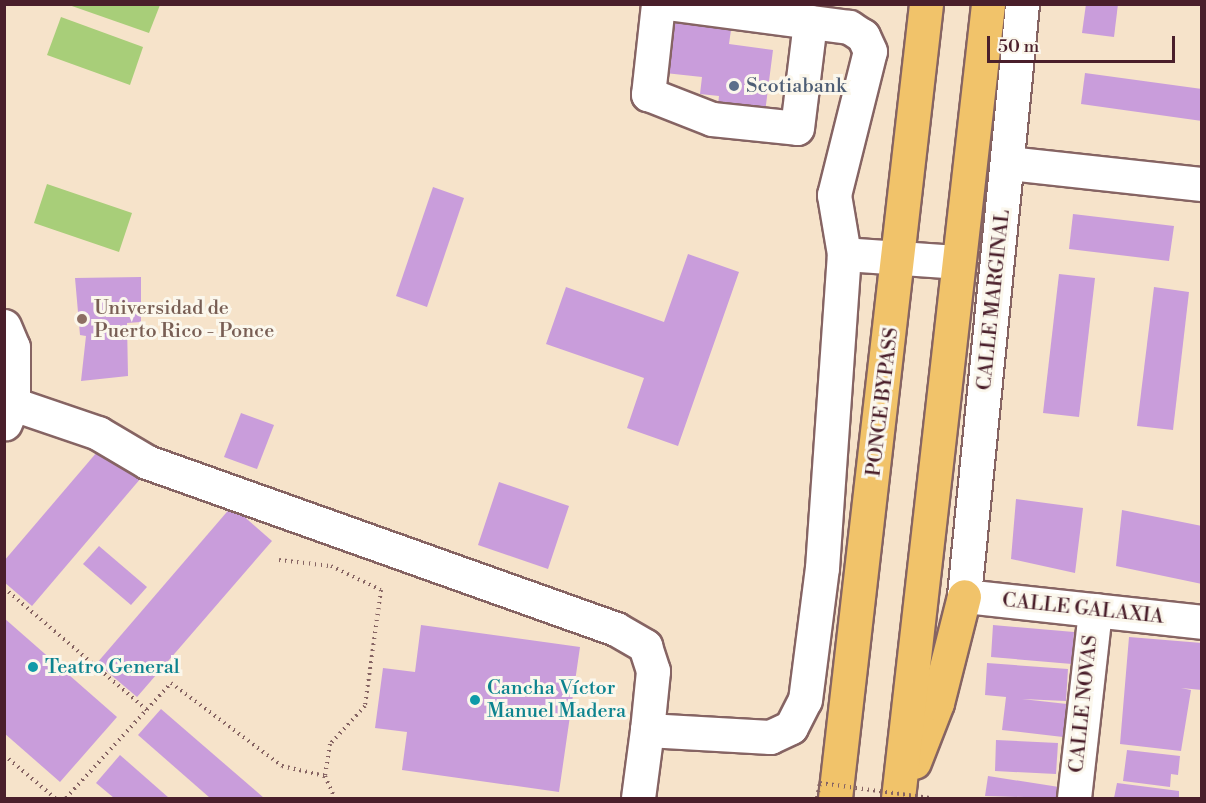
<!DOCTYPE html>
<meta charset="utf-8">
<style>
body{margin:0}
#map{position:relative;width:1206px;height:803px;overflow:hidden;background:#f6e3ca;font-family:"Libre Bodoni",serif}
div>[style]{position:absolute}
.green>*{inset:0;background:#a8ce79}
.building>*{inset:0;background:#c99ddb}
.path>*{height:4px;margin-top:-2px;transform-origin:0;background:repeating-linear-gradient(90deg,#866463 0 1.5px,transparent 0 6px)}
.roads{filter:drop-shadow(2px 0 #866463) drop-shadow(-2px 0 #866463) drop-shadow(0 2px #866463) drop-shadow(0 -2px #866463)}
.minor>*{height:33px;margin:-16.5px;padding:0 16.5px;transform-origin:16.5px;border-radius:16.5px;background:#fff}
.highway>*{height:33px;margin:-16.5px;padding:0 16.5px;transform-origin:16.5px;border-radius:16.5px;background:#f1c36a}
.path-bridge>*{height:4px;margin-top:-2px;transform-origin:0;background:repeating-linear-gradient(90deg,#866463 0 1.5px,transparent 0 6px)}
.dots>*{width:16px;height:16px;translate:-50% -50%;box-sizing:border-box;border:3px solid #fbf7ec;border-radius:50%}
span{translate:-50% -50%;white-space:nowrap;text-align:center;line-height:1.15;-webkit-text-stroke:6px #fbf7ec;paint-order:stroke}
.service-label{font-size:20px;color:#4e5e75}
.left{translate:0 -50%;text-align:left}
.street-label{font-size:20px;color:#4a1f2b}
.education-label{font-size:20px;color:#785e54}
.culture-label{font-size:20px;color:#0d838f}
.frame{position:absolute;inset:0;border:6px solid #4a1f2b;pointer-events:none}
.scale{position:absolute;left:987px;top:36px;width:188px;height:27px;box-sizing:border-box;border:3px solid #4a1f2b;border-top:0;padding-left:8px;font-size:18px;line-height:21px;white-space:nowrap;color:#4a1f2b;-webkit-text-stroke:4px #fbf7ec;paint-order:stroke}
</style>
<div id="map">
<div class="green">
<div style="clip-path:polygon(69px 5px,160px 4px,160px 5px,149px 33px)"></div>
<div style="clip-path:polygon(61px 17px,143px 47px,130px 85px,47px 55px)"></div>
<div style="clip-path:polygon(47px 184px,132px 213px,119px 252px,34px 223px)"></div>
</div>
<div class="building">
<div style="clip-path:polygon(1086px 4px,1118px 4px,1114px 37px,1082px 33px)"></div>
<div style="clip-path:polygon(672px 22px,731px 30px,729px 44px,773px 50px,762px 136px,715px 131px,719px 96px,700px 94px,702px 77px,665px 73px)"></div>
<div style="clip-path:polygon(1085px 73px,1202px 89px,1202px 121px,1081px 104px)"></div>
<div style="clip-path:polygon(433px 187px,464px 198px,427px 307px,396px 296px)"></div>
<div style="clip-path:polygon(1073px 214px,1174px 226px,1169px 261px,1069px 249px)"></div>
<div style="clip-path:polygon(688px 254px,739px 272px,678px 446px,627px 428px,644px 378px,546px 344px,566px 287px,664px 322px)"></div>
<div style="clip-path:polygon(1059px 274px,1095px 278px,1079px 417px,1043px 413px)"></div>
<div style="clip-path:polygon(141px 277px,141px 322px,127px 323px,128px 376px,81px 381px,86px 336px,80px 335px,75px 278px)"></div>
<div style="clip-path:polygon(1154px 287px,1189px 292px,1173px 430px,1137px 426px)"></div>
<div style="clip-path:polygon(241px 413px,274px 425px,257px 469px,224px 457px)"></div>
<div style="clip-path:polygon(103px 445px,141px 478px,32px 606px,4px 582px,4px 561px)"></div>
<div style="clip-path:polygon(499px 482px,569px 506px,548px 569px,478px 545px)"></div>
<div style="clip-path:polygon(1016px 499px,1083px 508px,1075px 573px,1011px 559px)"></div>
<div style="clip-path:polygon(232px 506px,272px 541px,137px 697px,97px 663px)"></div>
<div style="clip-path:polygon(1122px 510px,1202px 526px,1202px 584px,1116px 566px)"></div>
<div style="clip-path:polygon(99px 546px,147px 587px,131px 605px,83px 564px)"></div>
<div style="clip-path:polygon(4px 618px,117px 717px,60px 782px,4px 733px)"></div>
<div style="clip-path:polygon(421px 625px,580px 647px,559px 792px,402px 770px,407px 732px,375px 728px,383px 668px,415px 672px)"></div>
<div style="clip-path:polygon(993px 625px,1074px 632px,1072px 664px,991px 657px)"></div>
<div style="clip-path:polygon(1129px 637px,1202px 643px,1202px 690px,1181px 688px,1191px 690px,1181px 751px,1120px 744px)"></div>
<div style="clip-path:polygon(987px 663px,1068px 669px,1066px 701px,1022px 699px,1067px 704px,1063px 737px,1002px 730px,1006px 697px,985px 695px)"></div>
<div style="clip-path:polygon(161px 709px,264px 798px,210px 798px,138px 735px)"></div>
<div style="clip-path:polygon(996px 740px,1058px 743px,1056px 774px,995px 771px)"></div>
<div style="clip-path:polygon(1127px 750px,1180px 756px,1178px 775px,1171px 774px,1170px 787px,1123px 781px)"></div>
<div style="clip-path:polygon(120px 755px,169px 798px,114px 798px,96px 783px)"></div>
<div style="clip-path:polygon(988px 776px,1059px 787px,1057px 798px,985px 796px)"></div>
<div style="clip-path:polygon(1117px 783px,1179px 791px,1179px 798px,1114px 798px)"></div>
</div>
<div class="path">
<div style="left:279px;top:560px;width:52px;rotate:6.6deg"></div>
<div style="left:331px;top:566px;width:55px;rotate:25.6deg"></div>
<div style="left:381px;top:590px;width:117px;rotate:97.9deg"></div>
<div style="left:365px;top:706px;width:52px;rotate:132.6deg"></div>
<div style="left:330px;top:744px;width:32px;rotate:99deg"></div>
<div style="left:325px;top:776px;width:24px;rotate:66deg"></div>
<div style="left:4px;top:588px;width:188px;rotate:40.5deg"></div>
<div style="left:4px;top:755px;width:67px;rotate:40.1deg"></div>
<div style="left:66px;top:798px;width:156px;rotate:-47.6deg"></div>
<div style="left:171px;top:683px;width:139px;rotate:36.8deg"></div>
<div style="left:282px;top:766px;width:44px;rotate:13.1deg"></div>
</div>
<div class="roads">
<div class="minor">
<div style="left:658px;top:4px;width:91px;rotate:96.3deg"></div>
<div style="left:648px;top:94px;width:69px;rotate:21.3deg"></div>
<div style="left:712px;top:119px;width:85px;rotate:6deg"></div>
<div style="left:797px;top:128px;width:107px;rotate:-83deg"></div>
<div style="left:1022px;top:4px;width:595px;rotate:95.6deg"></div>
<div style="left:964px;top:596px;width:239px;rotate:6.2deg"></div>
<div style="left:1008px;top:163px;width:195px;rotate:6.2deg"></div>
<div style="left:844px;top:254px;width:114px;rotate:4deg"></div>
<div style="left:4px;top:326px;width:23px;rotate:67deg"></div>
<div style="left:13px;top:347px;width:57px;rotate:90deg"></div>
<div style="left:13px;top:404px;width:21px;rotate:113deg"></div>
<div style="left:13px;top:404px;width:90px;rotate:18.8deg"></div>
<div style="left:98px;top:433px;width:57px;rotate:30.6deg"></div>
<div style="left:147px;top:462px;width:498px;rotate:19.6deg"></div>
<div style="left:616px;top:629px;width:34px;rotate:30deg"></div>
<div style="left:645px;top:646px;width:26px;rotate:72deg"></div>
<div style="left:653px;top:671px;width:59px;rotate:95.8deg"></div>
<div style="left:638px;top:798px;width:69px;rotate:-82.5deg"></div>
<div style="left:647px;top:730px;width:123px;rotate:3.3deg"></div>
<div style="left:770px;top:737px;width:23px;rotate:-25deg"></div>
<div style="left:791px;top:727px;width:30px;rotate:-63deg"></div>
<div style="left:805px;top:700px;width:133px;rotate:-82.7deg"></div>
<div style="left:822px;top:568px;width:315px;rotate:-86deg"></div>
<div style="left:844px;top:254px;width:60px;rotate:-99.6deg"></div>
<div style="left:834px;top:195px;width:148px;rotate:-76deg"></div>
<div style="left:870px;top:51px;width:17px;rotate:-115deg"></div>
<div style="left:863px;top:36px;width:17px;rotate:-147deg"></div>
<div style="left:849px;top:27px;width:177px;rotate:-172.5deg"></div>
<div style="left:1074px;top:798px;width:189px;rotate:-83.6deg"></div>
</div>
<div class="highway">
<div style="left:914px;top:762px;width:63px;rotate:-68.7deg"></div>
<div style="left:937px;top:703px;width:110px;rotate:-75.8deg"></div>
<div style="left:835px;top:798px;width:799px;rotate:-83.46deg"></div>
<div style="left:898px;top:798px;width:799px;rotate:-83.53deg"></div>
</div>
</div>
<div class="path-bridge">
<div style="left:817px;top:798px;width:15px;rotate:-79deg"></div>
<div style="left:820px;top:783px;width:111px;rotate:7.8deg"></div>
</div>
<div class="dots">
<div style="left:734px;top:86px;background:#5c6f8a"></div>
<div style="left:82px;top:319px;background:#8d6e63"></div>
<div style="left:33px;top:667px;background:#0f9aa8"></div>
<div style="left:475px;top:700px;background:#0f9aa8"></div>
</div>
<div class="service-label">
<span class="left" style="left:746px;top:86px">Scotiabank</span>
</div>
<div class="street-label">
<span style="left:994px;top:300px;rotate:-84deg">CALLE MARGINAL</span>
<span style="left:883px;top:402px;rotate:-83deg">PONCE BYPASS</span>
<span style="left:1083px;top:609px;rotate:6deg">CALLE GALAXIA</span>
<span style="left:1084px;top:704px;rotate:-84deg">CALLE NOVAS</span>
</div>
<div class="education-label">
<span class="left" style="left:94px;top:320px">Universidad de<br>Puerto Rico - Ponce</span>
</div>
<div class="culture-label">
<span class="left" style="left:45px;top:667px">Teatro General</span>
<span class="left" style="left:487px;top:700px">Cancha Víctor<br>Manuel Madera</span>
</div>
<div class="frame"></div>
<div class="scale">50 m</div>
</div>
